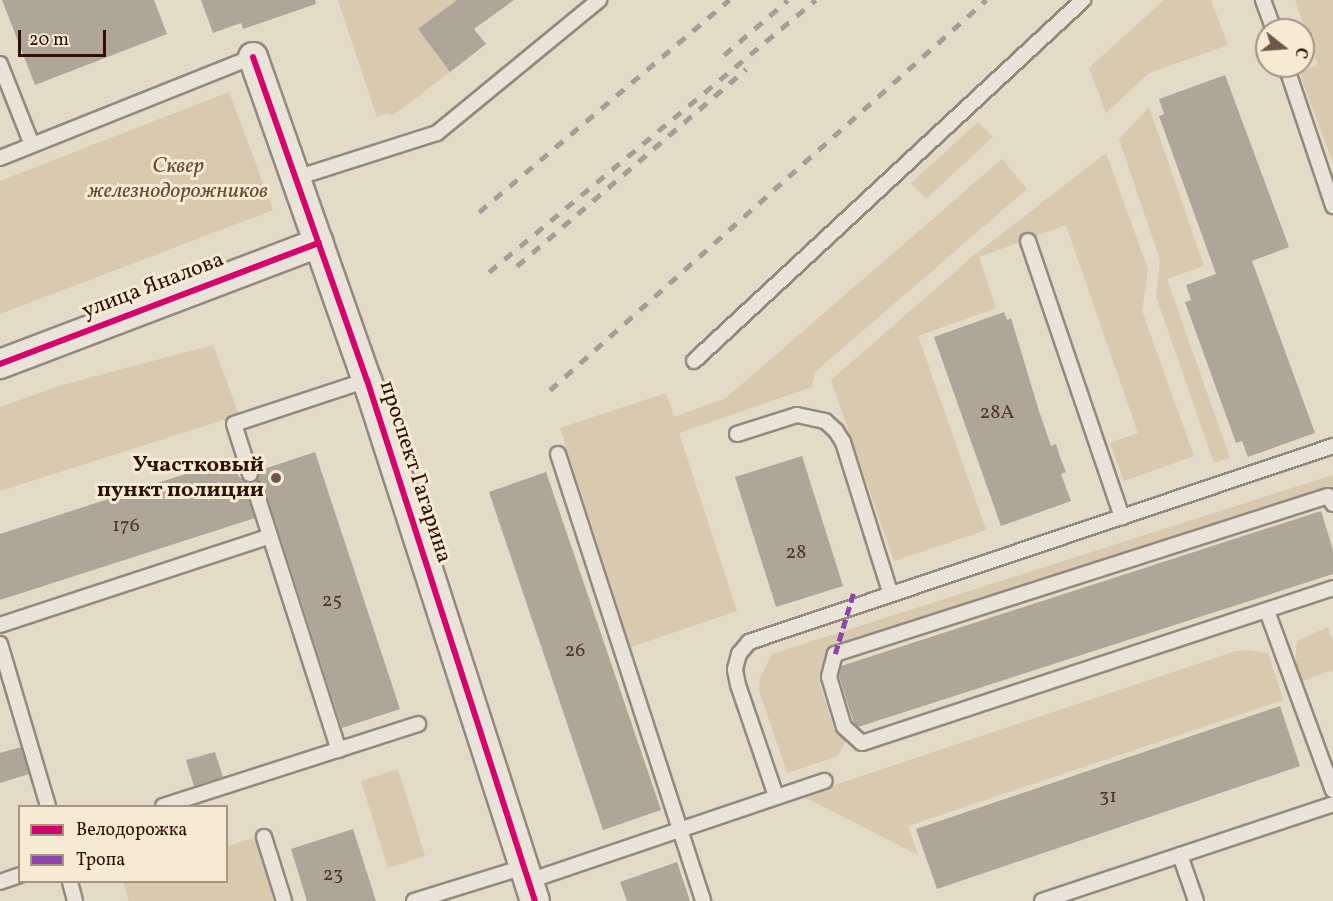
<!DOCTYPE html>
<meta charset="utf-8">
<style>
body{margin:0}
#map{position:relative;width:1333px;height:901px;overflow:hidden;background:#e3dac7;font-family:Vollkorn,serif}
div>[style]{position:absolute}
.green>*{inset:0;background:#d8c9af}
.building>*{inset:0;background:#afa699}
.roads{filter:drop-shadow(2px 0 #93897d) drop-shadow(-2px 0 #93897d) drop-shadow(0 2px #93897d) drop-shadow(0 -2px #93897d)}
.service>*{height:14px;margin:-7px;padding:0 7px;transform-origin:7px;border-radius:7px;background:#e9e4da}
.minor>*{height:28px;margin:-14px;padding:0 14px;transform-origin:14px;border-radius:14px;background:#e9e4da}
.rail>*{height:4.5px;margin-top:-2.25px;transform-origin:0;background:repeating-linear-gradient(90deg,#a59e95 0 10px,transparent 0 20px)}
.quiet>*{height:4.5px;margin-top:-2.25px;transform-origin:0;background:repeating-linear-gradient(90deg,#8e44ad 0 9px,transparent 0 13.5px)}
.cycleway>*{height:6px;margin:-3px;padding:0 3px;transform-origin:3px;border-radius:3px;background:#d6006c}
.dots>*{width:16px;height:16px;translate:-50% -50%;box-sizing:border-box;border:3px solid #f5ead2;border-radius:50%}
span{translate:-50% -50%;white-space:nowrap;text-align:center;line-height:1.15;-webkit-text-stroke:6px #f5ead2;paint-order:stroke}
.number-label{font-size:20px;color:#4f362b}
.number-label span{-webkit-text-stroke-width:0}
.park-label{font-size:22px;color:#674c3a;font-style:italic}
.street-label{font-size:22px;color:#2f1106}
.poi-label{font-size:22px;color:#2f1106;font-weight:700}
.right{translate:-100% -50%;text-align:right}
.legend{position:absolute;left:18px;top:805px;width:210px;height:78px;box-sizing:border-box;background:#f5ead2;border:2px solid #a69380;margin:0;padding:8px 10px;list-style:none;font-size:18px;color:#2f1106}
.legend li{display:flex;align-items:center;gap:12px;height:30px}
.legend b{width:30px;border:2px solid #a69380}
.north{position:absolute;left:1255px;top:18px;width:60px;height:60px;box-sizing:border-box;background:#f5ead2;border:2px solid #a69380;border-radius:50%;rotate:107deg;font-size:16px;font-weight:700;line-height:24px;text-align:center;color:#2f1106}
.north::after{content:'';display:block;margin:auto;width:21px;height:27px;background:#6e574a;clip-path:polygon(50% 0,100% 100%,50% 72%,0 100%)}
.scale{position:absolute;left:18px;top:30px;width:88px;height:27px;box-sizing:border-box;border:3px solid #2f1106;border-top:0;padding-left:8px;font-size:18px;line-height:21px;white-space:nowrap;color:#2f1106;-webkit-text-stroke:4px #f5ead2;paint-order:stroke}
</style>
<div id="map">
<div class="green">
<div style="clip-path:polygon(338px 0,457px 0,418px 29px,450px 72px,392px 116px,388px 113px,377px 117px)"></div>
<div style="clip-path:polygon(1164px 0,1211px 0,1228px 45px,1149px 73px,1106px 113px,1089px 68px)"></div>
<div style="clip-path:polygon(1295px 0,1333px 0,1333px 163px,1299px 72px,1318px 65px)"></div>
<div style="clip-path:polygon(229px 92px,273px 210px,0 314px,0 181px)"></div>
<div style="clip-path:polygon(1149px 107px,1204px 266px,1167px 279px,1230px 458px,1214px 463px,1156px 296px,1160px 260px,1119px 139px)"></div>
<div style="clip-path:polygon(978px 122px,993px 137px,926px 199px,911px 183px)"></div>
<div style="clip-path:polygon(1106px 153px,1148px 269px,1142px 311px,1194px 456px,1124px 481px,1110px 443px,1138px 433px,1066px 225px,979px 257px,996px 308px,918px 336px,986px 530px,894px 561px,831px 380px,972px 257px)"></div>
<div style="clip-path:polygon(1002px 159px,1027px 189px,815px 372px,812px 387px,679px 433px,737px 611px,631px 647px,560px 428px,666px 393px,674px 417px,726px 398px)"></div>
<div style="clip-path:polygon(213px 345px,239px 415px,0 491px,0 407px,62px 385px)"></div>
<div style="clip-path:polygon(1333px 475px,1333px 490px,826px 654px,818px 678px,834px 729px,846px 740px,838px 756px,787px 773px,759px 690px,760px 677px,772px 654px)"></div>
<div style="clip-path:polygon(1328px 627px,1333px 641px,1333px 670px,1300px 682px,1295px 666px,1297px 641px)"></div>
<div style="clip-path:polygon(1248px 650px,1268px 653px,1283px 700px,908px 826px,918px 855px,802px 796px,1236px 651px)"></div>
<div style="clip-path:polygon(398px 769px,425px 856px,388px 868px,361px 781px)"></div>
<div style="clip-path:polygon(254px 838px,274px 901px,129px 901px,123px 882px,226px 882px,227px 846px)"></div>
</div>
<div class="building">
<div style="clip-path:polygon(2px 0,154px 0,167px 34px,35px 85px)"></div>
<div style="clip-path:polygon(201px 0,315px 0,316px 4px,243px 29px,241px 23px,213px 33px)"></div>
<div style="clip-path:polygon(457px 0,514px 0,474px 29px,486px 44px,450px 72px,418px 29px)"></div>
<div style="clip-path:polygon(1225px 75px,1289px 247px,1252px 261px,1315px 433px,1248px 457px,1242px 441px,1236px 443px,1185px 302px,1191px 300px,1186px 285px,1216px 274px,1159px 116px,1164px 114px,1159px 99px)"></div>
<div style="clip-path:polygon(1004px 312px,1007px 320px,1011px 318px,1039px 411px,1051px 446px,1056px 444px,1060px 457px,1066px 472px,1061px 474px,1071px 501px,1001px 526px,934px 337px)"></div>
<div style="clip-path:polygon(315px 452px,400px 709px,342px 728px,264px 486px,256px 480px,258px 471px)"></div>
<div style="clip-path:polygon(802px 456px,843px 586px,776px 607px,735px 477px)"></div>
<div style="clip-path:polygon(232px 459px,239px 477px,249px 483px,246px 492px,255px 518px,0 600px,0 534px)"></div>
<div style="clip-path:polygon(546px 472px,661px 810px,603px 830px,489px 492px)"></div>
<div style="clip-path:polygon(1321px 511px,1333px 550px,1333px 574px,858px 727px,854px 724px,839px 676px,841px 666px)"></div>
<div style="clip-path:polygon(1280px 706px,1300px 766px,937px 889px,916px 829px)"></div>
<div style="clip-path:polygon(21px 747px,29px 774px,0 783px,0 753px)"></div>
<div style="clip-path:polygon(215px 752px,223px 777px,194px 786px,186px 760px)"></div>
<div style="clip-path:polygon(353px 829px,376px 901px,307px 901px,291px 849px)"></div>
<div style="clip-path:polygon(677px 862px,690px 901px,627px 901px,620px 882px)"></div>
</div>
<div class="roads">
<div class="service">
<div style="left:1263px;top:0;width:32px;rotate:70deg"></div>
<div style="left:0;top:64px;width:87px;rotate:68.4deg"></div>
<div style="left:1286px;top:66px;width:148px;rotate:71.4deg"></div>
<div style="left:0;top:158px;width:272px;rotate:-21.8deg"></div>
<div style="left:296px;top:178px;width:148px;rotate:-17.7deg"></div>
<div style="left:437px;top:133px;width:210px;rotate:-39.4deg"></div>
<div style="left:1028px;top:241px;width:292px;rotate:71.2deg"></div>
<div style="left:694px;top:361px;width:531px;rotate:-42.86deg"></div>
<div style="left:737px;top:434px;width:63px;rotate:-17.6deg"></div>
<div style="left:797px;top:415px;width:29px;rotate:12deg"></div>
<div style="left:825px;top:421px;width:15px;rotate:42deg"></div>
<div style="left:836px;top:431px;width:13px;rotate:58deg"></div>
<div style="left:843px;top:442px;width:157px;rotate:72.6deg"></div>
<div style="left:558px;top:454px;width:470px;rotate:72deg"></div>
<div style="left:250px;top:474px;width:52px;rotate:-107.7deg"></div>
<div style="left:234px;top:424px;width:140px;rotate:-18.3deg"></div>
<div style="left:255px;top:489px;width:274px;rotate:72.2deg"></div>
<div style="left:1333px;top:504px;width:9px;rotate:-122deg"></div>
<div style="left:1328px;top:496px;width:518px;rotate:162.23deg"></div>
<div style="left:835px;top:654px;width:24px;rotate:105deg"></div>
<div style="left:829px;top:677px;width:52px;rotate:73.3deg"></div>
<div style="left:844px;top:727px;width:24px;rotate:42deg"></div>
<div style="left:862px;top:743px;width:496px;rotate:-18.2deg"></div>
<div style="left:1267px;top:611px;width:191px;rotate:69.8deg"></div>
<div style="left:0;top:625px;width:284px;rotate:-18.2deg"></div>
<div style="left:0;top:644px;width:169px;rotate:73.5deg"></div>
<div style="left:776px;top:796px;width:117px;rotate:-108.9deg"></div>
<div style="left:738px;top:685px;width:16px;rotate:-101deg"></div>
<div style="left:735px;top:669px;width:16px;rotate:-75deg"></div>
<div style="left:739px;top:654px;width:16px;rotate:-50deg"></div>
<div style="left:749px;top:642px;width:616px;rotate:-18.55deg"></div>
<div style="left:163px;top:806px;width:268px;rotate:-17.8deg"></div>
<div style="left:264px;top:837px;width:67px;rotate:72.6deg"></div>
<div style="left:1180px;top:855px;width:49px;rotate:70.8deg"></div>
<div style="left:529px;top:881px;width:312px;rotate:-18.7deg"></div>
<div style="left:0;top:882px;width:21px;rotate:-19deg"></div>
<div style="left:70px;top:882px;width:20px;rotate:75deg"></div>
<div style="left:414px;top:901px;width:115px;rotate:-17.2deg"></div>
<div style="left:1042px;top:901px;width:307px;rotate:-18.4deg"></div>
</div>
<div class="minor">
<div style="left:253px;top:57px;width:343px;rotate:70.6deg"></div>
<div style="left:367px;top:380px;width:547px;rotate:72.13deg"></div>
<div style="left:0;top:364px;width:341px;rotate:-20.8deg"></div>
</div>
</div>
<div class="rail">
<div style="left:724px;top:55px;width:84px;rotate:-40.7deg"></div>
<div style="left:479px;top:212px;width:328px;rotate:-40.3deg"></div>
<div style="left:517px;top:266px;width:302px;rotate:-40.7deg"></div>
<div style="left:489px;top:272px;width:425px;rotate:-39.8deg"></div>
<div style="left:550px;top:390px;width:585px;rotate:-41.81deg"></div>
</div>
<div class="quiet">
<div style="left:835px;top:654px;width:66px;rotate:-73.2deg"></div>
</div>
<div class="cycleway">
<div style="left:253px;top:57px;width:343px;rotate:70.6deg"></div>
<div style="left:367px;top:380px;width:547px;rotate:72.13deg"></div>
<div style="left:0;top:364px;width:341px;rotate:-20.8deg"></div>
</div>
<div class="dots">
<div style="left:276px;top:478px;background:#6e574a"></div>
</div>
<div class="number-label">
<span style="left:997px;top:413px">28А</span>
<span style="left:126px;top:526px">176</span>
<span style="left:796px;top:553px">28</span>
<span style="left:332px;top:601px">25</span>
<span style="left:575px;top:651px">26</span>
<span style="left:1108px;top:797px">31</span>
<span style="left:333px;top:875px">23</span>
</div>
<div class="park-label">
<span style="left:178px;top:179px">Сквер<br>железнодорожников</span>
</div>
<div class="street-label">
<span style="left:153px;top:286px;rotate:-21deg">улица Яналова</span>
<span style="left:415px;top:472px;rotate:72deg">проспект Гагарина</span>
</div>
<div class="poi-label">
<span class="right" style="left:264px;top:478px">Участковый<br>пункт полиции</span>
</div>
<ul class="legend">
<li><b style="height:8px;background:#d6006c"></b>Велодорожка</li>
<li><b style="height:8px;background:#8e44ad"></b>Тропа</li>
</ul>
<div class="north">С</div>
<div class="scale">20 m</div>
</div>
